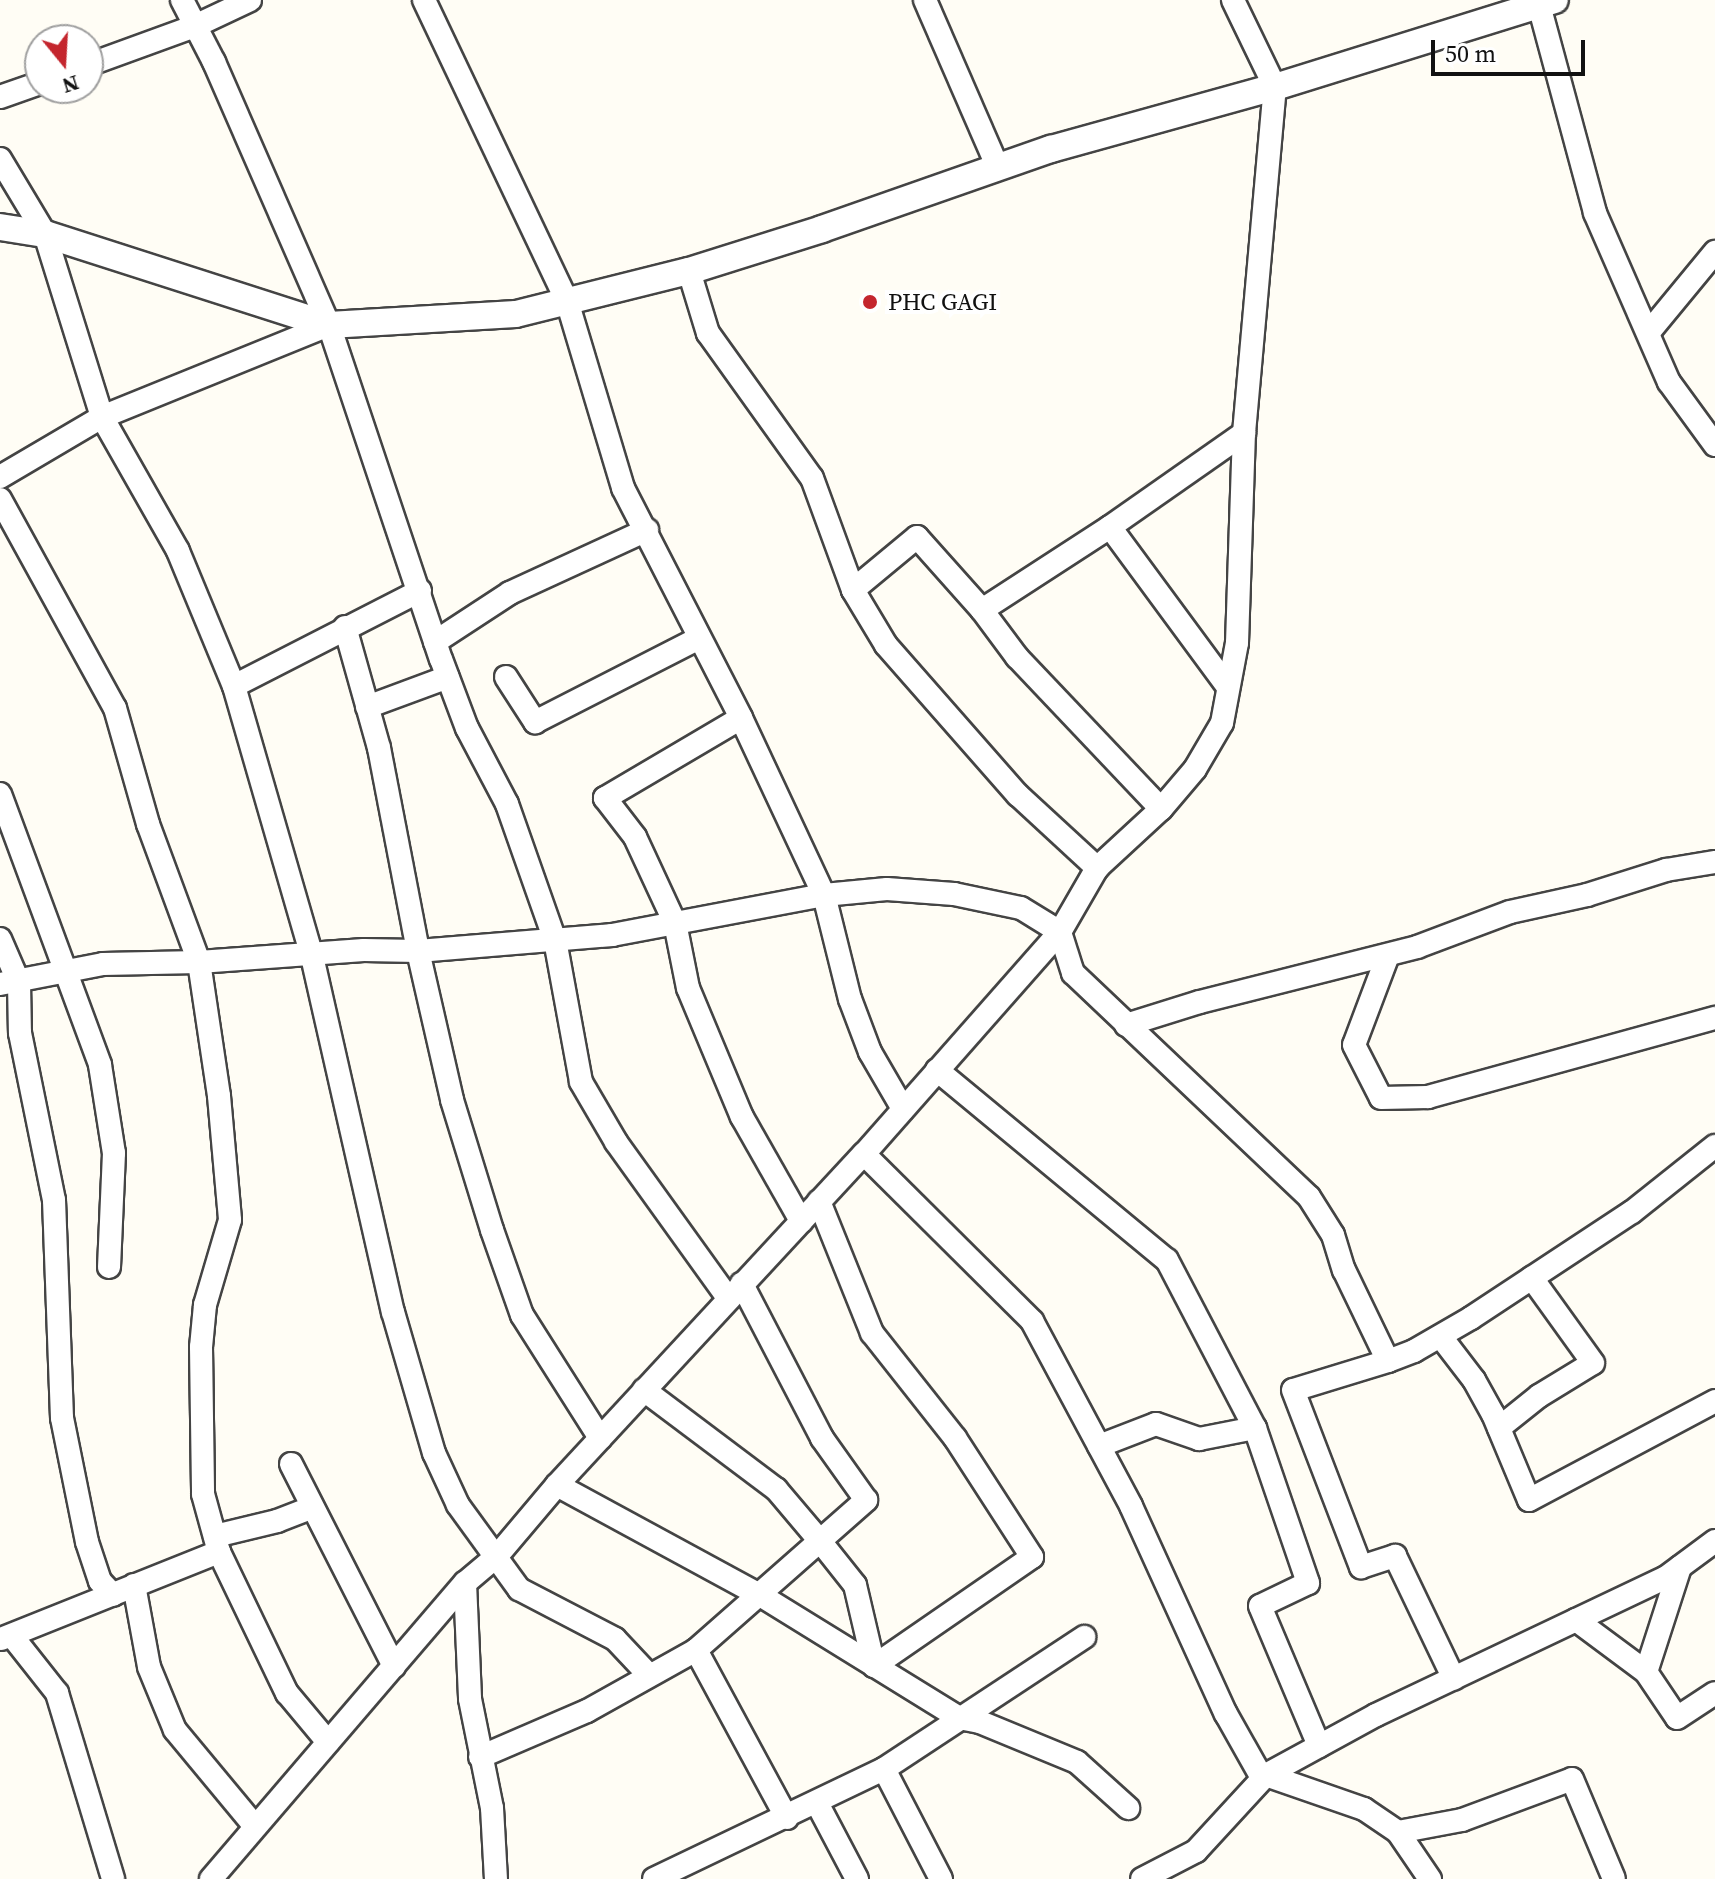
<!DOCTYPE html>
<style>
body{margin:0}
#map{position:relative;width:1715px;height:1879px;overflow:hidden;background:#fffdf5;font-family:"Source Serif 4",serif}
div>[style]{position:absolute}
.roads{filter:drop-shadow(2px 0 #444) drop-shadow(-2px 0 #444) drop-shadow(0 2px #444) drop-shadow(0 -2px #444)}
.minor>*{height:22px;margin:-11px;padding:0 11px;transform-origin:11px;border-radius:11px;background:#fff}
.tertiary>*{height:26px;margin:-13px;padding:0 13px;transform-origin:13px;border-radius:13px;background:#fff}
.dots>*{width:22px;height:22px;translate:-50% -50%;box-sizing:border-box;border:4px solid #fff;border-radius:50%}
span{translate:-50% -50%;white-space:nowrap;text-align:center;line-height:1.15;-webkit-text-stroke:8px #fff;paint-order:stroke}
.poi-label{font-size:24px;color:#111}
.left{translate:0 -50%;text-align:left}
.north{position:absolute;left:24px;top:24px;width:80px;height:80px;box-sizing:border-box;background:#fff;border:2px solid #a0a0a0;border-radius:50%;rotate:162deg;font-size:22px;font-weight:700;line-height:32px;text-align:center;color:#111}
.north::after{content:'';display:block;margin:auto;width:28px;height:36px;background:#c4262e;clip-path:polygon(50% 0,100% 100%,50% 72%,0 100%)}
.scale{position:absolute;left:1431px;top:40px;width:154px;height:36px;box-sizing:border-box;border:4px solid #111;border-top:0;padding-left:10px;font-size:24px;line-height:28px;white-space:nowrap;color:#111;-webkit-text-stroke:6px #fff;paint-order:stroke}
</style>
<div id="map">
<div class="roads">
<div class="minor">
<div style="left:182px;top:0;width:70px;rotate:62.7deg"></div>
<div style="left:214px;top:62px;width:287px;rotate:66.4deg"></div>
<div style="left:329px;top:325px;width:352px;rotate:71.5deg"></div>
<div style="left:441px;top:659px;width:74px;rotate:69.4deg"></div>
<div style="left:467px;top:728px;width:86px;rotate:62.2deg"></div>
<div style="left:507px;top:804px;width:144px;rotate:70.6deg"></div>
<div style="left:555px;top:940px;width:144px;rotate:79.6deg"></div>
<div style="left:581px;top:1082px;width:69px;rotate:59.7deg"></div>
<div style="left:616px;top:1142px;width:193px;rotate:54.3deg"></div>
<div style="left:424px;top:0;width:333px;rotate:64.6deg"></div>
<div style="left:567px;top:301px;width:195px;rotate:73.3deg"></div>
<div style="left:623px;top:488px;width:259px;rotate:62.8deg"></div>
<div style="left:741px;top:718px;width:195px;rotate:64.9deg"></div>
<div style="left:824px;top:895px;width:107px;rotate:76deg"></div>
<div style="left:850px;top:999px;width:57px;rotate:69.3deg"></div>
<div style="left:870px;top:1052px;width:66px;rotate:59.9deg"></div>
<div style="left:925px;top:0;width:183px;rotate:66.5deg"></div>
<div style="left:1539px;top:5px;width:215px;rotate:74.9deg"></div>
<div style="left:1595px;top:213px;width:184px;rotate:66.4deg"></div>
<div style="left:1669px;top:382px;width:78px;rotate:53.9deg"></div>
<div style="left:88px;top:65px;width:114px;rotate:-20deg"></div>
<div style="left:195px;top:26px;width:61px;rotate:-25.3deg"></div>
<div style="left:0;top:97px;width:42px;rotate:-19.3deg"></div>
<div style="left:0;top:159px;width:87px;rotate:59deg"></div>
<div style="left:45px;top:234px;width:192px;rotate:72.7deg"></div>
<div style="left:102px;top:417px;width:154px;rotate:60.4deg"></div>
<div style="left:178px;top:551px;width:146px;rotate:67.5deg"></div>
<div style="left:234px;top:686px;width:277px;rotate:73.9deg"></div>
<div style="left:311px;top:952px;width:369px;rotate:77.2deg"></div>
<div style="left:393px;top:1312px;width:147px;rotate:73.8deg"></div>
<div style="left:434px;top:1453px;width:57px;rotate:65.2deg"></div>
<div style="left:458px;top:1505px;width:104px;rotate:54deg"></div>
<div style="left:519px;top:1589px;width:108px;rotate:27.5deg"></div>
<div style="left:615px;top:1639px;width:48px;rotate:46.7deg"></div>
<div style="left:689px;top:271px;width:65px;rotate:73deg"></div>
<div style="left:708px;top:333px;width:178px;rotate:54.4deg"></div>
<div style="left:812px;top:478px;width:119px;rotate:69.9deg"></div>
<div style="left:853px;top:590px;width:64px;rotate:59deg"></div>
<div style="left:886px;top:645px;width:200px;rotate:48.7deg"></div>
<div style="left:1018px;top:795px;width:108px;rotate:42.7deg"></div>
<div style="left:1649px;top:332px;width:104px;rotate:-50.5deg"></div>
<div style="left:0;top:477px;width:118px;rotate:-30.5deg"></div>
<div style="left:102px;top:417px;width:245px;rotate:-22.1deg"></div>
<div style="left:0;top:499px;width:239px;rotate:61.2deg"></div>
<div style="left:115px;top:708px;width:121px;rotate:74.1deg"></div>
<div style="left:148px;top:824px;width:147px;rotate:69.7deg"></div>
<div style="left:199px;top:962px;width:135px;rotate:81.5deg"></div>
<div style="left:219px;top:1096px;width:124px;rotate:84.9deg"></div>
<div style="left:230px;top:1220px;width:89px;rotate:106.4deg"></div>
<div style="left:205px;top:1305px;width:42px;rotate:95.4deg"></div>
<div style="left:201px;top:1347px;width:147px;rotate:89.2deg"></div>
<div style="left:203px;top:1494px;width:60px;rotate:74.6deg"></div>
<div style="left:219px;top:1552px;width:157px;rotate:64.3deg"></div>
<div style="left:287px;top:1693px;width:64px;rotate:50.1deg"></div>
<div style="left:1110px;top:527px;width:199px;rotate:53.6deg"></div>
<div style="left:853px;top:590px;width:83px;rotate:-39.6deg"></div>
<div style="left:917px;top:537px;width:98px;rotate:48.3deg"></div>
<div style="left:982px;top:610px;width:59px;rotate:53.3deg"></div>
<div style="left:1017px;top:657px;width:209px;rotate:46.5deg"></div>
<div style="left:982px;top:610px;width:153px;rotate:-33deg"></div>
<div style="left:1110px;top:527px;width:164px;rotate:-35deg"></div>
<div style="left:345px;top:627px;width:126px;rotate:74.3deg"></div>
<div style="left:379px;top:748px;width:207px;rotate:79.1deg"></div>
<div style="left:418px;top:951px;width:153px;rotate:77.1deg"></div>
<div style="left:452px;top:1100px;width:136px;rotate:72.9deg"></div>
<div style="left:492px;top:1230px;width:90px;rotate:70.6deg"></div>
<div style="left:522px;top:1315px;width:146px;rotate:57.6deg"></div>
<div style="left:435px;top:642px;width:90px;rotate:-33.2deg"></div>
<div style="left:510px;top:593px;width:151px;rotate:-24.7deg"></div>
<div style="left:506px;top:677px;width:54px;rotate:57.2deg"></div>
<div style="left:535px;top:722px;width:184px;rotate:-27.1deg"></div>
<div style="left:234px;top:686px;width:209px;rotate:-27.1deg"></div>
<div style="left:367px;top:707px;width:86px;rotate:-20.3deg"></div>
<div style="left:741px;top:718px;width:158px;rotate:149.5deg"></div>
<div style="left:605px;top:798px;width:49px;rotate:52.4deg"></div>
<div style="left:635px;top:837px;width:95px;rotate:65.1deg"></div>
<div style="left:675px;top:923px;width:66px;rotate:78.7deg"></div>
<div style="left:688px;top:988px;width:140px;rotate:67.3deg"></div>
<div style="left:742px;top:1117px;width:120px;rotate:60.4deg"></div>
<div style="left:0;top:794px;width:289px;rotate:69.7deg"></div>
<div style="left:100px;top:1065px;width:89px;rotate:81deg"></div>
<div style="left:114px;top:1153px;width:114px;rotate:92.5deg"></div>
<div style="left:0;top:939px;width:48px;rotate:66.6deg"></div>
<div style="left:19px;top:983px;width:50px;rotate:88.9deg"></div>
<div style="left:20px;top:1033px;width:170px;rotate:78.5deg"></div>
<div style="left:54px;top:1200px;width:218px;rotate:87.9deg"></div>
<div style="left:62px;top:1418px;width:126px;rotate:78.6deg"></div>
<div style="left:87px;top:1542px;width:41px;rotate:71.6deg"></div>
<div style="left:100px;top:1581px;width:19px;rotate:47deg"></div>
<div style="left:1388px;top:955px;width:96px;rotate:110.7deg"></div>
<div style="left:1354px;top:1045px;width:59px;rotate:63deg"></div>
<div style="left:1381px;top:1098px;width:47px;rotate:-1.2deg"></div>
<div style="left:1428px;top:1097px;width:298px;rotate:-15.4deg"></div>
<div style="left:0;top:984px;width:105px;rotate:-11deg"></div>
<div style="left:103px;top:964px;width:96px;rotate:-1.2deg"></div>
<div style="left:199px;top:962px;width:165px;rotate:-4.2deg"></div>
<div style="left:364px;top:950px;width:54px;rotate:1.1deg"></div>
<div style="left:418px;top:951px;width:195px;rotate:-4.7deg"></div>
<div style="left:612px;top:935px;width:216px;rotate:-10.7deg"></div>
<div style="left:824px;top:895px;width:63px;rotate:-5.4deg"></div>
<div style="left:887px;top:889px;width:67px;rotate:4.3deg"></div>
<div style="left:954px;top:894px;width:68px;rotate:11.8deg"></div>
<div style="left:1021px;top:908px;width:46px;rotate:31.6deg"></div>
<div style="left:1060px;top:932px;width:43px;rotate:72.4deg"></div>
<div style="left:1073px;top:973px;width:325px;rotate:43.5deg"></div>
<div style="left:1309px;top:1197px;width:45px;rotate:57.7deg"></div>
<div style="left:1333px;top:1235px;width:37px;rotate:73deg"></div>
<div style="left:1344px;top:1270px;width:101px;rotate:64.2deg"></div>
<div style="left:1388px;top:1361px;width:28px;rotate:-21deg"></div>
<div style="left:1414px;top:1351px;width:66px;rotate:-30.1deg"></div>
<div style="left:1471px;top:1318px;width:193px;rotate:-33.4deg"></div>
<div style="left:1632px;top:1212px;width:106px;rotate:-38.5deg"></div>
<div style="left:1126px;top:1025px;width:77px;rotate:-17.3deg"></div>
<div style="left:1200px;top:1002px;width:224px;rotate:-14.2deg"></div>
<div style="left:1417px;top:947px;width:99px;rotate:-20.6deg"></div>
<div style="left:1510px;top:912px;width:79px;rotate:-12.4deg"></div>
<div style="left:1587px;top:895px;width:83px;rotate:-17.6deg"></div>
<div style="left:1666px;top:870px;width:50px;rotate:-9.3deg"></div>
<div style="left:937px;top:1070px;width:298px;rotate:39.6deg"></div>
<div style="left:1167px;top:1260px;width:190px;rotate:62.4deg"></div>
<div style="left:864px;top:1154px;width:237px;rotate:44.8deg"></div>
<div style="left:1032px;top:1321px;width:210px;rotate:61.8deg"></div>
<div style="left:1131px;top:1506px;width:229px;rotate:65.5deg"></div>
<div style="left:1226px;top:1714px;width:73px;rotate:60.6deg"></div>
<div style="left:1441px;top:1337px;width:54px;rotate:52.5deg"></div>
<div style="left:1474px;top:1380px;width:39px;rotate:61deg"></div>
<div style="left:1493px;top:1414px;width:93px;rotate:67.3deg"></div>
<div style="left:1529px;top:1500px;width:211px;rotate:-28deg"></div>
<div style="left:1388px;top:1361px;width:99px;rotate:163deg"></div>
<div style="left:1293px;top:1390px;width:190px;rotate:69deg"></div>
<div style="left:1361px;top:1567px;width:36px;rotate:-18deg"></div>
<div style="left:1395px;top:1556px;width:136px;rotate:64.4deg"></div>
<div style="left:644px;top:1390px;width:165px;rotate:36.9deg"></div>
<div style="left:776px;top:1489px;width:68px;rotate:49.8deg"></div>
<div style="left:820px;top:1541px;width:56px;rotate:51.5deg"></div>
<div style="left:855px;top:1585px;width:83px;rotate:76.8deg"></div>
<div style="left:874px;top:1666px;width:192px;rotate:-34.6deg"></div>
<div style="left:1032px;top:1557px;width:142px;rotate:-122.9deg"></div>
<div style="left:955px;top:1438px;width:134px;rotate:-128.3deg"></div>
<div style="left:872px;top:1333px;width:142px;rotate:-111.9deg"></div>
<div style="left:1499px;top:1428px;width:51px;rotate:-38.7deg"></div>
<div style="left:1539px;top:1396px;width:63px;rotate:-31.4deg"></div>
<div style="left:1593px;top:1363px;width:105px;rotate:-125.7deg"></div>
<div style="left:1099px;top:1446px;width:61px;rotate:-21.1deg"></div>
<div style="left:1156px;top:1424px;width:46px;rotate:19.2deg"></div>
<div style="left:1199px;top:1439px;width:57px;rotate:-11.1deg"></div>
<div style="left:1255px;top:1428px;width:164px;rotate:71.1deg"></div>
<div style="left:1308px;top:1583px;width:53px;rotate:154.4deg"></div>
<div style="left:1260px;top:1606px;width:152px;rotate:67.1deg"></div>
<div style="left:291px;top:1464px;width:227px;rotate:63deg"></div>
<div style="left:557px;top:1485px;width:231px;rotate:28.5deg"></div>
<div style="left:760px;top:1595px;width:234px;rotate:31.7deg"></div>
<div style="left:959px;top:1718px;width:21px;rotate:11deg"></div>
<div style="left:980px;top:1722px;width:105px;rotate:22.4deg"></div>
<div style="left:1077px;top:1762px;width:69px;rotate:42deg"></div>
<div style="left:215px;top:1536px;width:64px;rotate:-13.6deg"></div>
<div style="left:277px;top:1521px;width:36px;rotate:-21deg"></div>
<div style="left:1680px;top:1567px;width:110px;rotate:107.9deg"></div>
<div style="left:1646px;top:1672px;width:55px;rotate:56deg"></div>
<div style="left:1677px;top:1718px;width:45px;rotate:-33.3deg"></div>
<div style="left:465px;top:1583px;width:116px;rotate:87.5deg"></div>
<div style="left:470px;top:1699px;width:111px;rotate:78.6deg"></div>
<div style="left:492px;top:1808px;width:71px;rotate:86.8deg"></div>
<div style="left:134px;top:1585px;width:83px;rotate:79.6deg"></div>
<div style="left:149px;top:1667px;width:68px;rotate:67.6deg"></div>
<div style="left:175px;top:1730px;width:124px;rotate:50.3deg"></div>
<div style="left:1576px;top:1620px;width:87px;rotate:36.6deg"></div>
<div style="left:12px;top:1636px;width:73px;rotate:51.7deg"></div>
<div style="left:57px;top:1693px;width:194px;rotate:73.2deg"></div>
<div style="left:1px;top:1639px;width:235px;rotate:-21.8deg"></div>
<div style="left:696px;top:1650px;width:191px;rotate:61.6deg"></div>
<div style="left:480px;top:1757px;width:116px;rotate:-23.3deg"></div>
<div style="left:587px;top:1711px;width:125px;rotate:-29.2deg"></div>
<div style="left:696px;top:1650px;width:227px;rotate:-41.4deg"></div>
<div style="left:866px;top:1500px;width:76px;rotate:-125.4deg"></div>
<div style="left:822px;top:1438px;width:174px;rotate:-117.5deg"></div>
<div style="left:884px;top:1769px;width:124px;rotate:62.6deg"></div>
<div style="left:1266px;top:1775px;width:125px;rotate:-28.6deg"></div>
<div style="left:1376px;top:1715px;width:320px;rotate:-25.4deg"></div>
<div style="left:1665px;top:1578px;width:62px;rotate:-36.5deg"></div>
<div style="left:817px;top:1803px;width:86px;rotate:62.2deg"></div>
<div style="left:1398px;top:1832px;width:65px;rotate:-10.6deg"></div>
<div style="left:1462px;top:1820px;width:117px;rotate:-20.4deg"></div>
<div style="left:1572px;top:1779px;width:108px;rotate:67.2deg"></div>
<div style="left:211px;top:1879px;width:390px;rotate:-49.4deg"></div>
<div style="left:465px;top:1583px;width:42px;rotate:-40.2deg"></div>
<div style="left:497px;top:1556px;width:93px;rotate:-49.8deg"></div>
<div style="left:557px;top:1485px;width:451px;rotate:-47.2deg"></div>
<div style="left:864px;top:1154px;width:296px;rotate:-48.6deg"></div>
<div style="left:1060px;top:932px;width:74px;rotate:-60deg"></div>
<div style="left:1097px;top:868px;width:87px;rotate:-42.7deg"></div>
<div style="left:1161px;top:809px;width:52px;rotate:-49.6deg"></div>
<div style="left:1195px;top:769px;width:53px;rotate:-59.6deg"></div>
<div style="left:1222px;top:723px;width:81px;rotate:-79.4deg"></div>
<div style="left:1237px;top:643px;width:210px;rotate:-88.1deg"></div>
<div style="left:1244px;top:433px;width:347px;rotate:-84.9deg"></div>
<div style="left:1275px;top:87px;width:97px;rotate:-115.8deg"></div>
<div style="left:654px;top:1879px;width:255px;rotate:-25.6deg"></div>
<div style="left:884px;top:1769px;width:240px;rotate:-33.4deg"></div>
<div style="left:1142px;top:1879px;width:61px;rotate:-27.4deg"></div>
<div style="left:1196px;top:1851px;width:103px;rotate:-47.4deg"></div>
<div style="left:1266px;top:1775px;width:104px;rotate:19.1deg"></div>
<div style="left:1364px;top:1809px;width:41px;rotate:34.1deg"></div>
<div style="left:1398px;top:1832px;width:57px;rotate:55.8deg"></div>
</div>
<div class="tertiary">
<div style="left:0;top:227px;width:46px;rotate:8.8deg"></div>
<div style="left:45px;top:234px;width:298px;rotate:17.8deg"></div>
<div style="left:329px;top:325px;width:187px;rotate:-3.4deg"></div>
<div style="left:516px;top:314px;width:178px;rotate:-14deg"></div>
<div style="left:689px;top:271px;width:139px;rotate:-17.5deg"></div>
<div style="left:822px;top:229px;width:243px;rotate:-19.3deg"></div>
<div style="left:1051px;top:149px;width:232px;rotate:-15.5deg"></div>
<div style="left:1275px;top:87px;width:293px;rotate:-17.3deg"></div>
</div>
</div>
<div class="dots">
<div style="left:870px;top:302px;background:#c4262e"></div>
</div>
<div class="poi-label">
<span class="left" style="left:888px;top:302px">PHC GAGI</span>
</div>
<div class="north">N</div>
<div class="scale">50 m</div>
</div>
